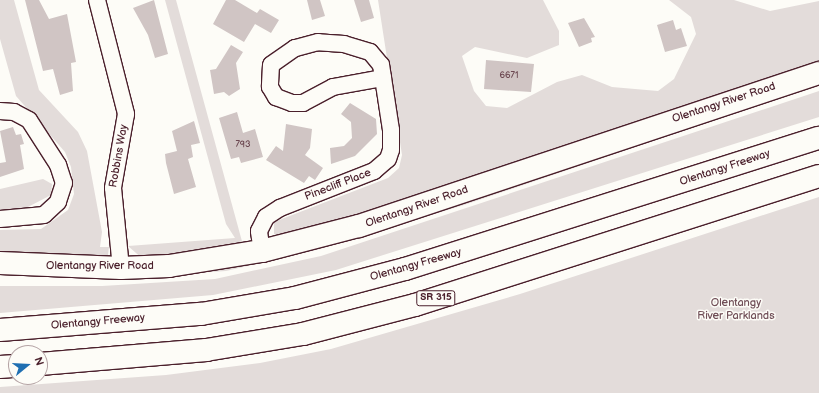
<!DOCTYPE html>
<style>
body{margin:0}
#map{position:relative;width:819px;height:393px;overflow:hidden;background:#fdfcf7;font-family:"Balsamiq Sans",sans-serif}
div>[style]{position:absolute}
.green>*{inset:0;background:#e3dcda}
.building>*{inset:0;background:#d0c5c4}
.roads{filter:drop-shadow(1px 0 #4a1f2b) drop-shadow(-1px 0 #4a1f2b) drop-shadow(0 1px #4a1f2b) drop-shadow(0 -1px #4a1f2b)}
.street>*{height:16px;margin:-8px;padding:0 8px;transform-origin:8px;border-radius:8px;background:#fdfcf7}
.secondary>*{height:22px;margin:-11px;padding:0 11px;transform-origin:11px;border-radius:11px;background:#fdfcf7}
.highway>*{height:22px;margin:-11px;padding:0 11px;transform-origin:11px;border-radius:11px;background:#fdfcf7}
span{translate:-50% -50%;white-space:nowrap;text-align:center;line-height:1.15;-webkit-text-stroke:3px #fdfcf7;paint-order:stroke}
.number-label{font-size:9px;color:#6c4851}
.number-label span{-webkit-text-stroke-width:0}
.shield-label span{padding:1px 3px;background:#fdfcf7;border:1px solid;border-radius:3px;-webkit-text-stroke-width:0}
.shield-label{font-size:10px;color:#4a1f2b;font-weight:700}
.street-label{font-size:11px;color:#4a1f2b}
.park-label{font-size:11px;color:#704e57}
.north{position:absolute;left:8px;top:345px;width:40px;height:40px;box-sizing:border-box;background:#fdfcf7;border:1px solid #b5a4a5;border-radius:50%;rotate:72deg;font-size:11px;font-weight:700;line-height:16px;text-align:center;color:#4a1f2b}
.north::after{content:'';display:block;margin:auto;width:14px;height:18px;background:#1f6fb2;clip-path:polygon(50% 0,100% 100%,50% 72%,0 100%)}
</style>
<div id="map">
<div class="green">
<div style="clip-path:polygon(0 0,14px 0,39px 90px,78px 132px,87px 151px,102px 232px,100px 247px,109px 247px,108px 255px,96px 260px,0 256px,0 230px,41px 229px,68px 210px,74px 194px,71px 167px,65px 152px,16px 96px,0 39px)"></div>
<div style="clip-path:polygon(165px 0,176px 0,243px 245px,144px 260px,128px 246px,235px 238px,226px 224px)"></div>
<div style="clip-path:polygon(378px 0,543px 0,559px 31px,559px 45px,527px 58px,475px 47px,462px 56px,474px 91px,486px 106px,507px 108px,557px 82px,582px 75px,612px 87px,658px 91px,674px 79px,696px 34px,691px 17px,669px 0,734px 0,770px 11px,819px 1px,819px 65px,767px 78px,522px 168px,281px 238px,274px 234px,274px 222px,388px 178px,399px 168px,402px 155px)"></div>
<div style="clip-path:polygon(819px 82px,819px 85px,464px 205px,320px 249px,226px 271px,105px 279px,105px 275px,181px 271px)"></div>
<div style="clip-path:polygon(819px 91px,819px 117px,336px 270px,213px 295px,0 313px,0 286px,102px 286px,215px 279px,321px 256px)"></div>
<div style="clip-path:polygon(43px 179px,52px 184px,51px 195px,26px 208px,0 212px,0 189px)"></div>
<div style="clip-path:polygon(819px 197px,819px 393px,0 393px,0 387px,166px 375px,260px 363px,331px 349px,520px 294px)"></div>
</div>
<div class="building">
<div style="clip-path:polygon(25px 0,39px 0,49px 19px,67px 14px,76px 62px,71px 63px,73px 91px,60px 95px,53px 69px,43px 71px)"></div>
<div style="clip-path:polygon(154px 0,168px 54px,155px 58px,148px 35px,133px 8px)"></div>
<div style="clip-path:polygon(226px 0,235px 0,257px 13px,260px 9px,279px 20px,271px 33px,255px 24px,244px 42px,213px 24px)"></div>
<div style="clip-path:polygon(307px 0,320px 0,325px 16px,312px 20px)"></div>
<div style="clip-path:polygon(354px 0,369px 0,374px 18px,361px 22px)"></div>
<div style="clip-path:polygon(584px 18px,595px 37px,591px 38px,592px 42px,579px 47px,568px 23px)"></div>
<div style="clip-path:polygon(673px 20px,676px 30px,681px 28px,687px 46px,665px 52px,657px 25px)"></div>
<div style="clip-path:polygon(231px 45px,243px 52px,236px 63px,240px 89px,229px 96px,224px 92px,214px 94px,210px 70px,216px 69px)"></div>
<div style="clip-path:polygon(486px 60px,534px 64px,531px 92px,484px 89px)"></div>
<div style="clip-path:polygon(350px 103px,376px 119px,377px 134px,355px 156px,331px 164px,330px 148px,344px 146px,352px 138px,351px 122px,341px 114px)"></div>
<div style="clip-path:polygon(237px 112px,243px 133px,255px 129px,263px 157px,241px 163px,239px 157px,231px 159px,219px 118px)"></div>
<div style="clip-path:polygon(194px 121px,200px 143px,191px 145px,193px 157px,188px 159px,196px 187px,174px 194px,166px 163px,165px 154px,177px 151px,172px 131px)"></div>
<div style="clip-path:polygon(286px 124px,312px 129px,310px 148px,305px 155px,323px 168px,315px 180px,309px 176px,304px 183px,266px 160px,276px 146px,283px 151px)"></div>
<div style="clip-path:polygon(13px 127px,16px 135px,21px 134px,24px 144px,20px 145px,24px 169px,0 177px,0 163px,6px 162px,0 131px)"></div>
</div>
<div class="roads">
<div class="street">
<div style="left:97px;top:0;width:118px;rotate:75.7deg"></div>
<div style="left:126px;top:114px;width:75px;rotate:100deg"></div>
<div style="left:113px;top:188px;width:80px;rotate:84.3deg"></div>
<div style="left:0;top:111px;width:14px;rotate:4deg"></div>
<div style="left:14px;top:112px;width:17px;rotate:28deg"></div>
<div style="left:29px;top:120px;width:54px;rotate:57.2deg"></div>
<div style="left:58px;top:165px;width:19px;rotate:72deg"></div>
<div style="left:64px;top:183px;width:20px;rotate:108deg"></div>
<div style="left:58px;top:202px;width:19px;rotate:137deg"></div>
<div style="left:44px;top:215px;width:44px;rotate:174.8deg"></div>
<div style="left:262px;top:251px;width:20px;rotate:-99deg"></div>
<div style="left:259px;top:231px;width:16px;rotate:-63deg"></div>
<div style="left:266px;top:217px;width:17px;rotate:-33deg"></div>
<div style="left:280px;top:208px;width:101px;rotate:-21.5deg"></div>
<div style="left:374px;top:171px;width:18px;rotate:-41deg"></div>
<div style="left:388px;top:159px;width:9px;rotate:-72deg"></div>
<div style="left:391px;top:150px;width:20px;rotate:-90deg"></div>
<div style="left:391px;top:130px;width:66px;rotate:-98.7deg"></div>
<div style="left:381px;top:65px;width:17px;rotate:-130deg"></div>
<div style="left:370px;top:52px;width:27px;rotate:-163deg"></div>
<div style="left:344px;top:44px;width:26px;rotate:-176deg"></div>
<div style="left:318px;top:42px;width:24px;rotate:165deg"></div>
<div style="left:295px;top:48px;width:29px;rotate:145deg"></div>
<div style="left:271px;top:65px;width:22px;rotate:93deg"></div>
<div style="left:270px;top:87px;width:12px;rotate:59deg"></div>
<div style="left:276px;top:97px;width:17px;rotate:21deg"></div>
<div style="left:292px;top:103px;width:11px"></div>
<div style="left:303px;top:103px;width:34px;rotate:-28deg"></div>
<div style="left:333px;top:87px;width:51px;rotate:-10.2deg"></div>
</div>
<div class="secondary">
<div style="left:0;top:263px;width:121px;rotate:2.4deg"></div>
<div style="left:121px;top:268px;width:48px;rotate:-2.4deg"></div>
<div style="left:169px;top:266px;width:94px;rotate:-9.2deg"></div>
<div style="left:262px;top:251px;width:100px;rotate:-14.5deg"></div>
<div style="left:359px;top:226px;width:485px;rotate:-18.4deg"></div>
</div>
<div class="highway">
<div style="left:0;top:330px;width:202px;rotate:-4.6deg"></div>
<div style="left:201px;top:314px;width:95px;rotate:-9.7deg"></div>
<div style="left:295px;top:298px;width:114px;rotate:-14.8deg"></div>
<div style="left:405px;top:269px;width:434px;rotate:-17.6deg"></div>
<div style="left:40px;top:364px;width:167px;rotate:-4.8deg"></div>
<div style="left:206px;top:350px;width:98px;rotate:-9.4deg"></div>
<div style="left:303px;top:334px;width:116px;rotate:-14.5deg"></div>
<div style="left:415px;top:305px;width:424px;rotate:-17.7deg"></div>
<div style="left:0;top:367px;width:16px;rotate:-4deg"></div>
</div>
</div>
<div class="number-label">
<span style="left:509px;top:76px">6671</span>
<span style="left:243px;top:145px">793</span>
</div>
<div class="shield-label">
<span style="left:436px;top:298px">SR 315</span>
</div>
<div class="street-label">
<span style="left:724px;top:103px;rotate:-18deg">Olentangy River Road</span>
<span style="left:119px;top:156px;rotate:-80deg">Robbins Way</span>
<span style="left:725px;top:168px;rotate:-18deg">Olentangy Freeway</span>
<span style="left:338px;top:185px;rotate:-21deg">Pinecliff Place</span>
<span style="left:417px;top:207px;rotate:-19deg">Olentangy River Road</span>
<span style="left:416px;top:265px;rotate:-16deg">Olentangy Freeway</span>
<span style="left:100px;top:266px">Olentangy River Road</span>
<span style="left:98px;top:322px;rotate:-5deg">Olentangy Freeway</span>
</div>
<div class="park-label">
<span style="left:736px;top:310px">Olentangy<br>River Parklands</span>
</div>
<div class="north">N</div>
</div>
